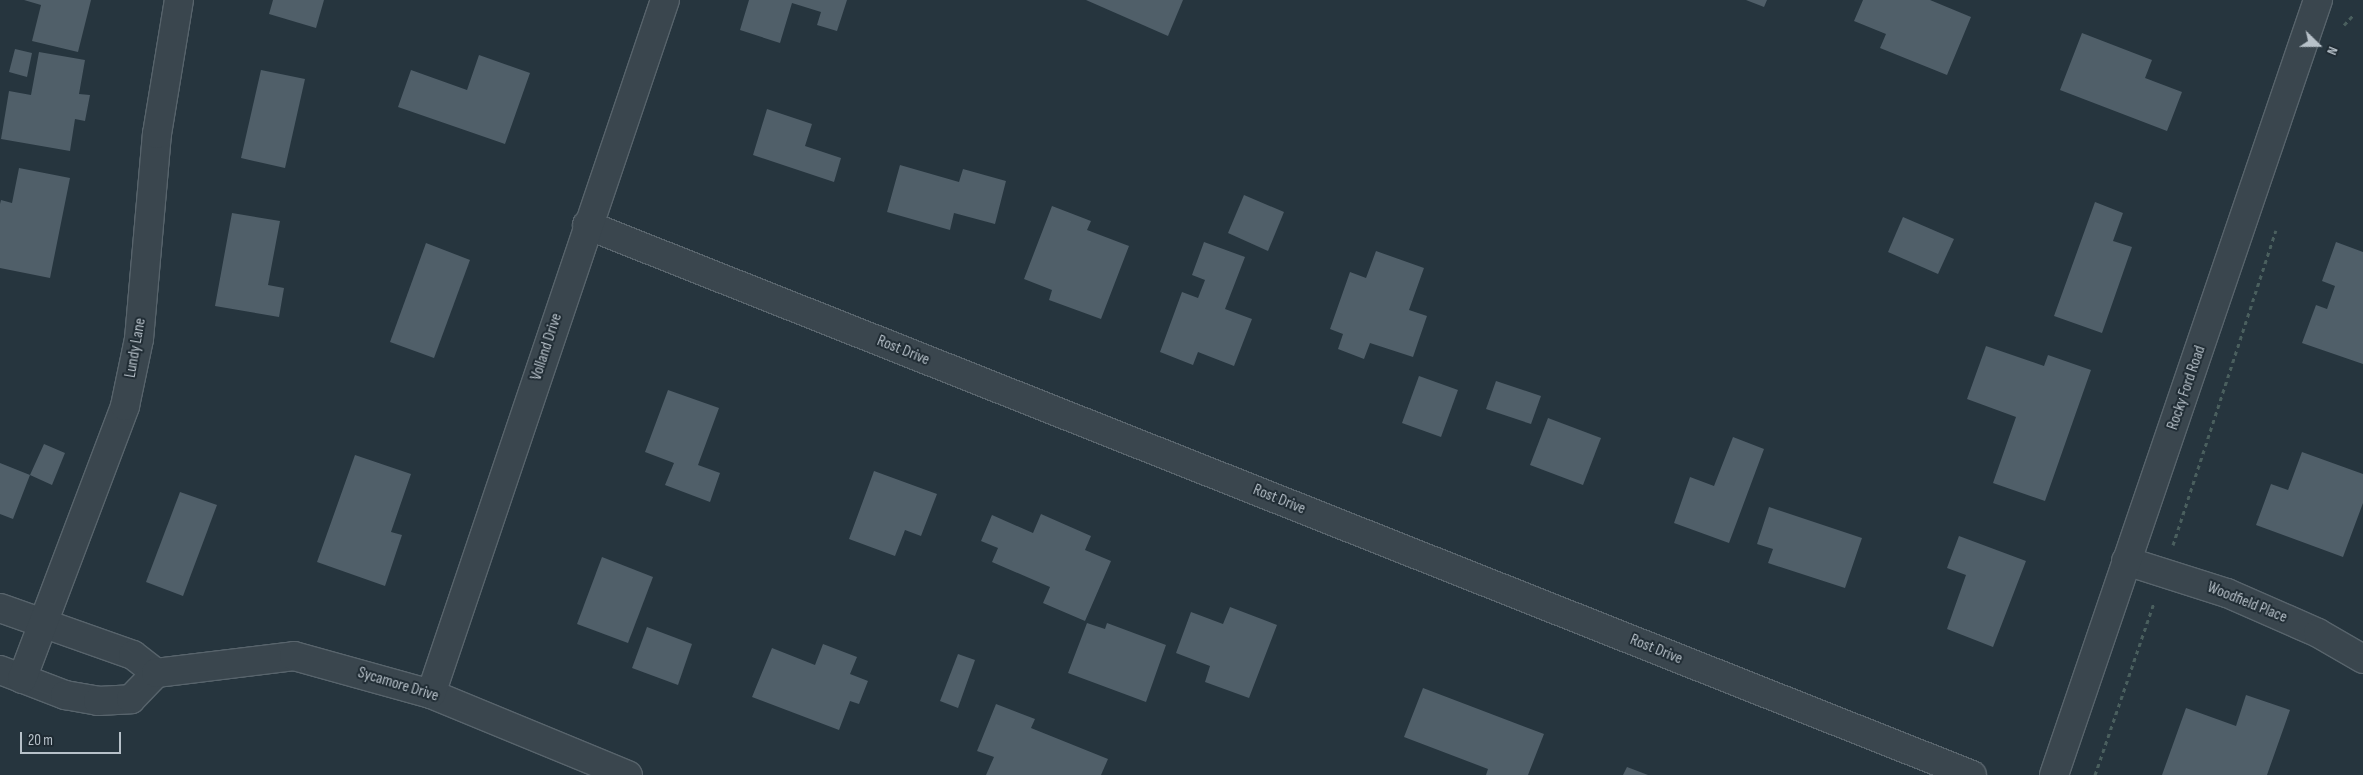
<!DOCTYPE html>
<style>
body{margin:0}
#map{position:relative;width:2363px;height:775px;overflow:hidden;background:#26353e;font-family:"Sofia Sans Condensed",sans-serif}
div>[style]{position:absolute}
.building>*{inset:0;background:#505f69}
.path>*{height:3px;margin-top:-1.5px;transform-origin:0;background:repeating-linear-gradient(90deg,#4a5f5e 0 4px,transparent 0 8px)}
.roads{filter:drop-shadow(1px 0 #58646c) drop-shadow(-1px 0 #58646c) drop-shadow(0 1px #58646c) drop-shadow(0 -1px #58646c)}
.minor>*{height:28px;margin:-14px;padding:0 14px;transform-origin:14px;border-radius:14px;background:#3a464e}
.tertiary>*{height:28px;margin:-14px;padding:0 14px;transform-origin:14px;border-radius:14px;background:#3a464e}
span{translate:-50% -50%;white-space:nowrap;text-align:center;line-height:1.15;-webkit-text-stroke:4px #1f2b33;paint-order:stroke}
.street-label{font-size:16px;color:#b7c1c9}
.north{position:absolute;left:2293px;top:20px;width:50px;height:50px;-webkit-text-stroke:4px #1f2b33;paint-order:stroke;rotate:112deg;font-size:14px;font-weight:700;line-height:20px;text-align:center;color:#b7c1c9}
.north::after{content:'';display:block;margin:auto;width:18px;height:22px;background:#b7c1c9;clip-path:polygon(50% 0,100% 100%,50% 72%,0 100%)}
.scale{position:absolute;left:20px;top:732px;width:101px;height:22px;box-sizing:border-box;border:2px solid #b7c1c9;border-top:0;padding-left:6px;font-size:15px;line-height:18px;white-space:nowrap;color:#b7c1c9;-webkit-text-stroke:4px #1f2b33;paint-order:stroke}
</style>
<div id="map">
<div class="building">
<div style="clip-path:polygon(24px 0,91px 0,78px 52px,32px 41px,41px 5px)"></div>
<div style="clip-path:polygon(273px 0,324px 0,316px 28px,269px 14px)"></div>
<div style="clip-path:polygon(749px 0,847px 0,837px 31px,817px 25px,821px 12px,792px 3px,780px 43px,740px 30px)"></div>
<div style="clip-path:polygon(1086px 0,1183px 0,1168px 36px)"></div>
<div style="clip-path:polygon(1746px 0,1767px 0,1764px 7px)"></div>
<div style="clip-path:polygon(1863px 0,1930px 0,1971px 17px,1947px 75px,1880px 48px,1886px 34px,1854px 21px)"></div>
<div style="clip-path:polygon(2082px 33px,2152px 60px,2145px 78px,2182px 92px,2167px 131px,2060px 90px)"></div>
<div style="clip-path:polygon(15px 49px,32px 53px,27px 77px,9px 72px)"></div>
<div style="clip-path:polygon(39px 52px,85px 60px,79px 94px,90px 95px,85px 121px,75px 119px,70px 151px,1px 139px,9px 91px,31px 95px)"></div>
<div style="clip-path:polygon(479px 55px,530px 73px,505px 144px,398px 107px,411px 70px,467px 90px)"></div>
<div style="clip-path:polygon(261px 70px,305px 79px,285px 168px,241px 158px)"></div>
<div style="clip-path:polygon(767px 109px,812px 124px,805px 146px,841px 158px,834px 182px,753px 155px)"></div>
<div style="clip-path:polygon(900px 165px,959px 182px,963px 169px,1006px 181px,995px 224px,954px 213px,950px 230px,887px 212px)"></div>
<div style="clip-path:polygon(19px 168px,70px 178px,50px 278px,0 268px,0 204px,1px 200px,12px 203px)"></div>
<div style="clip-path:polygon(1244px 195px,1284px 212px,1268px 251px,1228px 233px)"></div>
<div style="clip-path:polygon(2095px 202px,2123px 213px,2113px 241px,2132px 247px,2102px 333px,2054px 316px)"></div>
<div style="clip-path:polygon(1052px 206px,1091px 221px,1087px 230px,1129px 246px,1101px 319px,1049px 300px,1052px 290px,1024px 279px)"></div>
<div style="clip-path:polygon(232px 213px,280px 221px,268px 285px,284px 288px,279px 317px,215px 306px)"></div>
<div style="clip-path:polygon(1903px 217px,1954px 239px,1938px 274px,1888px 252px)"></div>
<div style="clip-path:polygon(1204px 242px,1245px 257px,1225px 309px,1252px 319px,1234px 366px,1198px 352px,1193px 365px,1160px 352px,1182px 292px,1198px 298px,1205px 280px,1192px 275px)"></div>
<div style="clip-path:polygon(2336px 242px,2363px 252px,2363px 364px,2302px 343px,2316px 305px,2327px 309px,2335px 286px,2322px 281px)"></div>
<div style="clip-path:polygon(426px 243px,470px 260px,434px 358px,390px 342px)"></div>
<div style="clip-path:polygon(1376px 251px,1424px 268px,1409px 310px,1427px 316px,1413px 357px,1370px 343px,1364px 359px,1338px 349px,1343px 334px,1330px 329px,1350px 272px,1366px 278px)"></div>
<div style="clip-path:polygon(1986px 346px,2044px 366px,2048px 355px,2091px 370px,2045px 501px,1993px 483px,2016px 417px,1967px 399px)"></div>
<div style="clip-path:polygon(1419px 376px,1458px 390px,1441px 437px,1402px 423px)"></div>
<div style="clip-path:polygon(1496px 381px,1541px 396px,1531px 424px,1486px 409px)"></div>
<div style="clip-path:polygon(668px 390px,719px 408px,698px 465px,720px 473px,710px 502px,665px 485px,674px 463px,645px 452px)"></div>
<div style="clip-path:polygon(1548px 418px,1601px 438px,1583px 485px,1530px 465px)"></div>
<div style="clip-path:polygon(1733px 437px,1764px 449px,1729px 543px,1674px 523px,1690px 477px,1714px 486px)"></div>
<div style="clip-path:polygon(44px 444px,65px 453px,52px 485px,30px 475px,13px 519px,0 514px,0 463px,30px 475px)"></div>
<div style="clip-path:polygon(2302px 452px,2363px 474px,2363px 503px,2343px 557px,2256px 525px,2271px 484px,2288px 490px)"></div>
<div style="clip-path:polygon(355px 455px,411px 474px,391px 532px,402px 535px,385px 586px,317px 562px)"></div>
<div style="clip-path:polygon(874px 471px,937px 494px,921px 536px,905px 530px,895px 556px,849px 539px)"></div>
<div style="clip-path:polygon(180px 492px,217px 505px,183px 596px,146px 582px)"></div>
<div style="clip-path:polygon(1769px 507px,1862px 538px,1845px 588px,1768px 563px,1773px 549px,1757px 544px)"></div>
<div style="clip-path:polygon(1041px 514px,1091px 536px,1085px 550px,1111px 561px,1085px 621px,1043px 603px,1050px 587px,992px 562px,998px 548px,981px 541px,992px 515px,1033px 533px)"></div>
<div style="clip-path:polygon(1959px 536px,2026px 561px,1993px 647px,1947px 629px,1966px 575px,1947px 568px)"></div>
<div style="clip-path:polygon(602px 557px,653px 577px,628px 643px,577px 624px)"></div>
<div style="clip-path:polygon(1230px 607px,1277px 625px,1249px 698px,1205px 682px,1210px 666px,1176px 653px,1191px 612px,1223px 624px)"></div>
<div style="clip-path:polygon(1087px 623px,1105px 629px,1107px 623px,1166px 645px,1146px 702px,1068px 673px)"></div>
<div style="clip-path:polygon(647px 627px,692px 644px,678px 685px,632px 668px)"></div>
<div style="clip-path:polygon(823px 644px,857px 657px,850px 674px,868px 681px,859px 704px,850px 701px,839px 730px,752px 697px,772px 648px,815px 665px)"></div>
<div style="clip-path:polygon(958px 654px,975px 660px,958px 708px,940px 701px)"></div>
<div style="clip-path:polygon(1423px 688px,1544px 734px,1528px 775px,1486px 775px,1488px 769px,1404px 737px)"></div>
<div style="clip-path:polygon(2246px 695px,2290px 710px,2267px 775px,2162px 775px,2186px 708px,2236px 726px)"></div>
<div style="clip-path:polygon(996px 704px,1035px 719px,1031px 728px,1108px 759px,1101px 775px,986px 775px,994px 757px,977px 751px)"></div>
<div style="clip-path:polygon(1627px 767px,1648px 775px,1623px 775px)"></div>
</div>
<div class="path">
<div style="left:2344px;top:25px;width:16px;rotate:-47deg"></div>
<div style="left:2173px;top:545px;width:331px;rotate:-71.9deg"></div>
<div style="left:2095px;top:775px;width:182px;rotate:-71.1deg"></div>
</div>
<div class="roads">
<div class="minor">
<div style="left:587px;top:225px;width:1490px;rotate:21.66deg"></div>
<div style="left:2126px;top:561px;width:106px;rotate:17.6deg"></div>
<div style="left:2227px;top:593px;width:99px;rotate:23.7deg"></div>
<div style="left:2318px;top:633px;width:52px;rotate:30deg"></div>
<div style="left:0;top:608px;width:141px;rotate:19.5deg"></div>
<div style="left:133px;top:655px;width:29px;rotate:38deg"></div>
<div style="left:0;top:670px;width:70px;rotate:21deg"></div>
<div style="left:65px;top:695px;width:34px;rotate:10deg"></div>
<div style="left:98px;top:701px;width:33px;rotate:-3deg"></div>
<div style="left:131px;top:699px;width:36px;rotate:-46deg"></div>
<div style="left:156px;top:673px;width:139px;rotate:-7deg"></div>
<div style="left:294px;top:656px;width:142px;rotate:15.5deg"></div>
<div style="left:431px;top:694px;width:213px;rotate:22.4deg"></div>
<div style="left:22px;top:679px;width:292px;rotate:-69.3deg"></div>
<div style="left:125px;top:406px;width:68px;rotate:-78.2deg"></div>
<div style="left:139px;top:339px;width:206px;rotate:-85deg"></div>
<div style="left:157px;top:134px;width:136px;rotate:-80.7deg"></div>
<div style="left:431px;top:694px;width:732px;rotate:-71.37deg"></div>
</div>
<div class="tertiary">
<div style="left:2054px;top:775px;width:819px;rotate:-71.19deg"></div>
</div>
</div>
<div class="street-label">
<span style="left:547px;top:347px;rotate:-72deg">Volland Drive</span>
<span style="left:136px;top:348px;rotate:-80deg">Lundy Lane</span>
<span style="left:903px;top:351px;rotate:22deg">Rost Drive</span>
<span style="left:2187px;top:388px;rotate:-71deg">Rocky Ford Road</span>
<span style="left:1279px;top:500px;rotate:22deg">Rost Drive</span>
<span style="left:2247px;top:603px;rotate:22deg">Woodfield Place</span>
<span style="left:1656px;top:650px;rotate:22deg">Rost Drive</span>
<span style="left:398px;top:685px;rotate:17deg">Sycamore Drive</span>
</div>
<div class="north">N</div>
<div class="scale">20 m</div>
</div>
